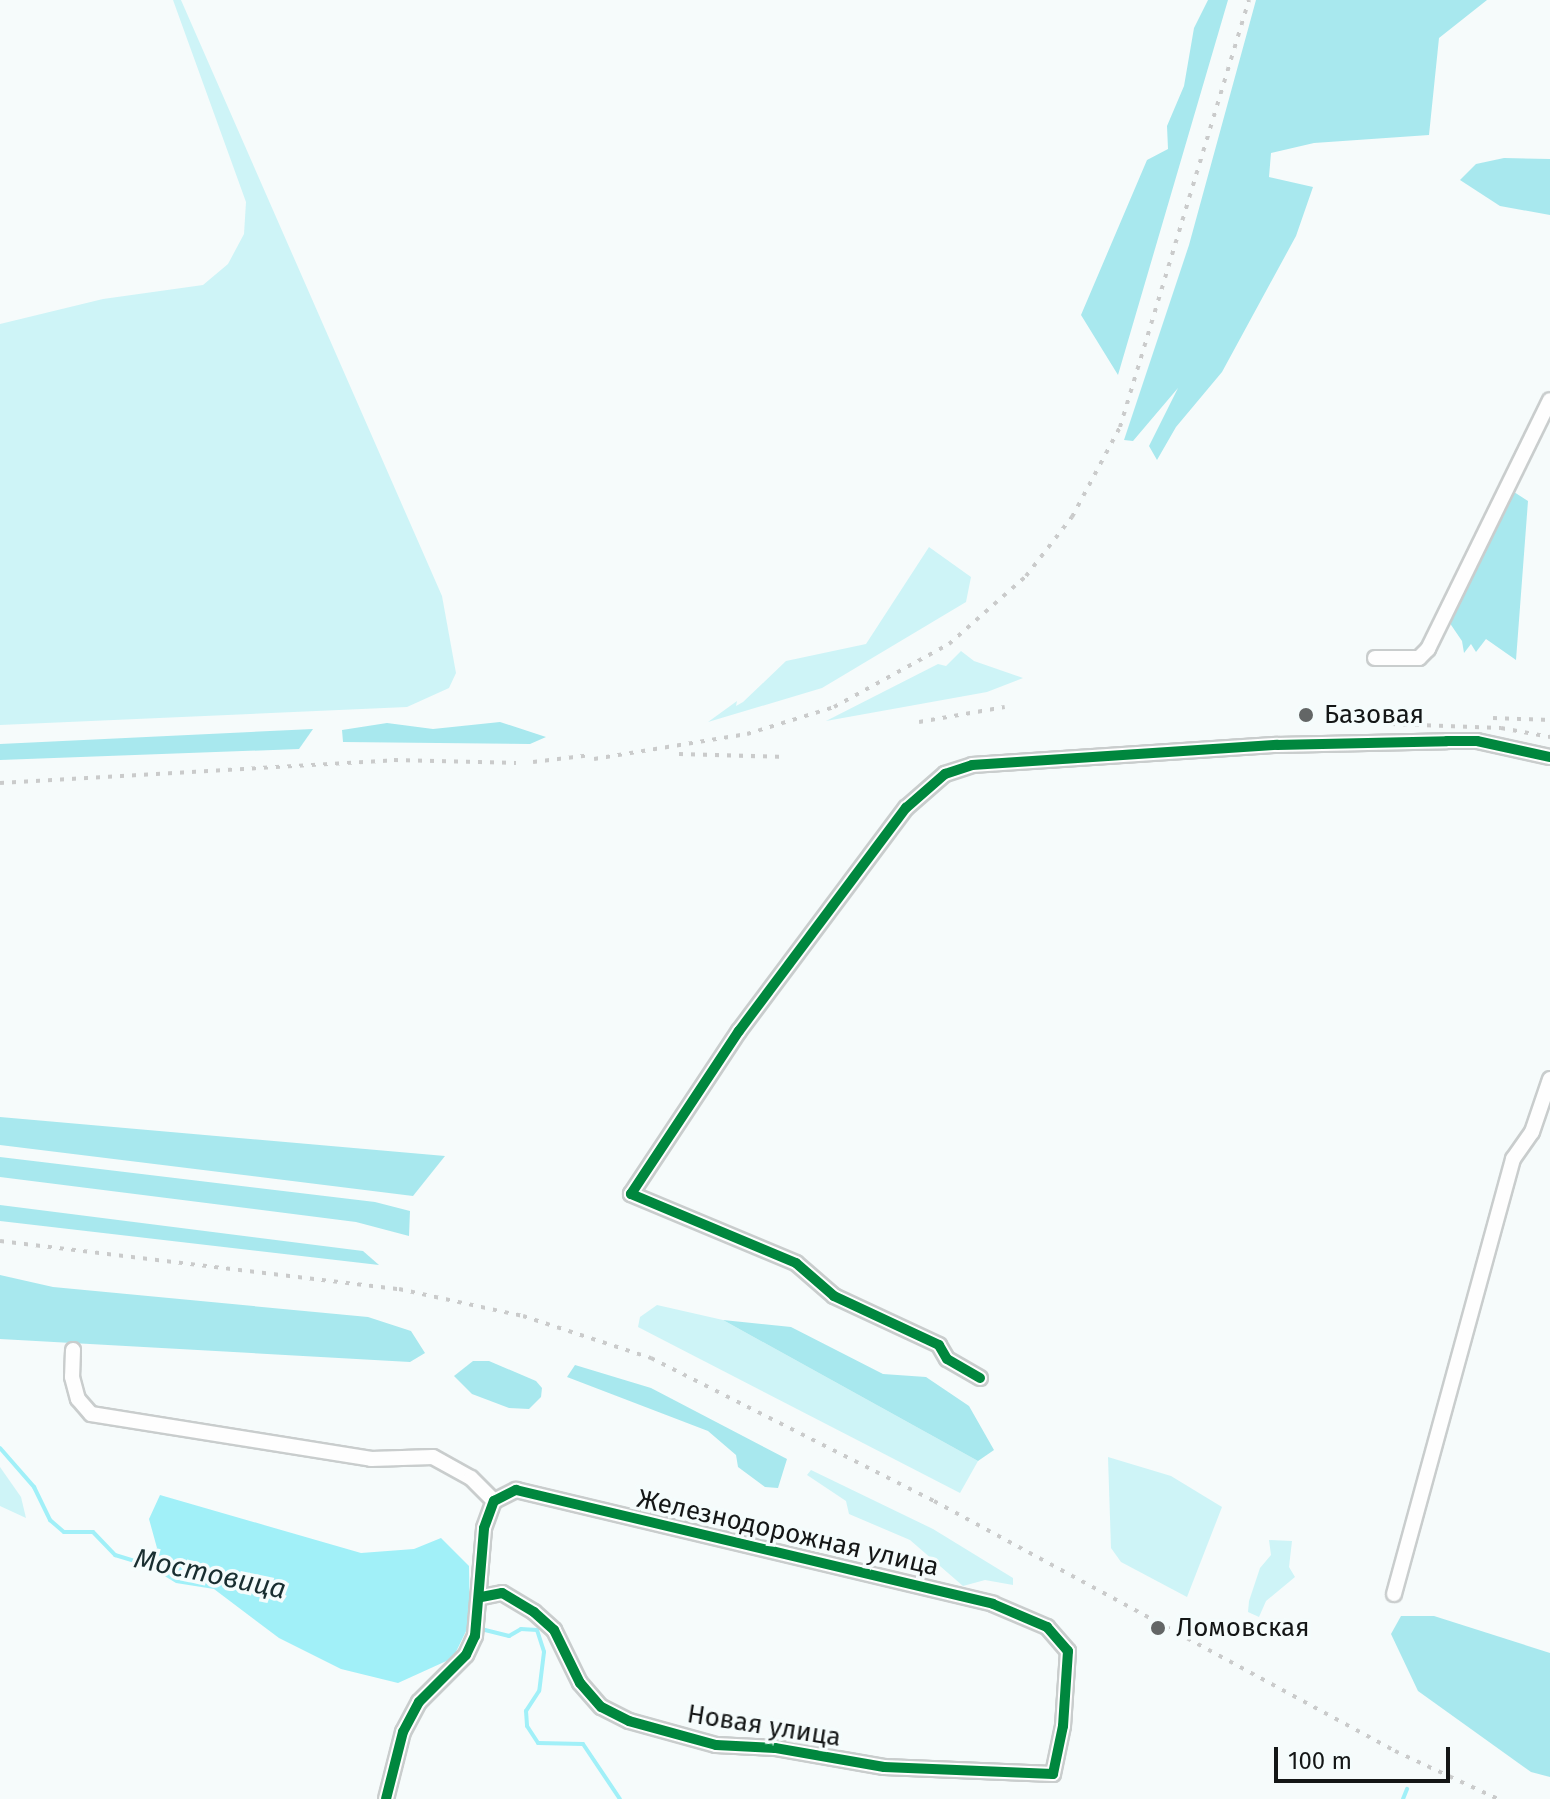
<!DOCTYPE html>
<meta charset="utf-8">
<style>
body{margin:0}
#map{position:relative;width:1550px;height:1799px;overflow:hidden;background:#f6fbfb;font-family:"Fira Sans",sans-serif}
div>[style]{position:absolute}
.green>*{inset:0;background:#cef4f7}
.forest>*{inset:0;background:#a8e8ee}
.water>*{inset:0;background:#a1f0f8}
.stream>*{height:4px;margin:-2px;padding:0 2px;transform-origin:2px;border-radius:2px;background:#a1f0f8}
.roads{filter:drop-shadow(2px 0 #c9cdcd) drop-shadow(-2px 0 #c9cdcd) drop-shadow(0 2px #c9cdcd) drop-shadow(0 -2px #c9cdcd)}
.minor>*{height:14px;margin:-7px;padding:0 7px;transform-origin:7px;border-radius:7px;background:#fefefe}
.rail>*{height:4px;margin-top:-2px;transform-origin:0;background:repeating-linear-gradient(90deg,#cacbcb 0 4px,transparent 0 12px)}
.cycleway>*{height:10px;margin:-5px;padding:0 5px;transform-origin:5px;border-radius:5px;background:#00873e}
.dots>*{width:22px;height:22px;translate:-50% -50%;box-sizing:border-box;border:4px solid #f5fcfc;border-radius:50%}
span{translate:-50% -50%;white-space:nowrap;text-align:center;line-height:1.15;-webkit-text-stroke:7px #f5fcfc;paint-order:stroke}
.poi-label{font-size:26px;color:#141616}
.left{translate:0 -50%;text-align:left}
.street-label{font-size:26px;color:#141616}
.water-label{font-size:28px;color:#192e30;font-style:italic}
.scale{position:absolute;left:1274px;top:1747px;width:176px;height:36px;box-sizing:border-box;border:4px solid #141616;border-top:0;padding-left:10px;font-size:24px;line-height:28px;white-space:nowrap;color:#141616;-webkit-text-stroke:6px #f5fcfc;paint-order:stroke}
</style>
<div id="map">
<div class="green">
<div style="clip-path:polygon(173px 0,181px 0,442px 596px,456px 673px,449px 688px,407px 707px,0 725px,0 324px,103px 299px,203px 285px,228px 264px,244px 234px,246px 202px)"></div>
<div style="clip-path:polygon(929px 547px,971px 577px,966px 602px,822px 688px,708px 722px,737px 701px,736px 706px,743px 702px,786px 661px,866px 644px)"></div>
<div style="clip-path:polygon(961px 651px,974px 661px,1023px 678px,987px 692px,826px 721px,938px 664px,946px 666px)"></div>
<div style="clip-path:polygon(657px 1305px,723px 1320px,978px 1461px,960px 1493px,638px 1327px,640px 1317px)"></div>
<div style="clip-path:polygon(1108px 1457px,1171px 1476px,1222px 1507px,1187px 1597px,1121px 1562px,1111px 1548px)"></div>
<div style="clip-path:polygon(0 1467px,21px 1497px,26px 1518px,0 1506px)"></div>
<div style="clip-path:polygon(811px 1470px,933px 1529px,1013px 1578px,1013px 1585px,985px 1580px,963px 1586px,910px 1540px,849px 1514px,846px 1501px,807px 1475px)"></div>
<div style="clip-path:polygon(1269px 1540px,1292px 1541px,1289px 1567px,1295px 1577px,1266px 1601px,1259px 1617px,1248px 1612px,1249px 1601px,1260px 1568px,1271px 1555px)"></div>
</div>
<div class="forest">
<div style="clip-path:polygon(1208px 0,1228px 0,1118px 375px,1081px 315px,1147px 160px,1168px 149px,1167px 126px,1184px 86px,1194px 28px)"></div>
<div style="clip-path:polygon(1256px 0,1487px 0,1439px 38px,1429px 135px,1314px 143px,1271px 153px,1269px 177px,1313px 187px,1296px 236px,1222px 372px,1176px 427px,1157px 460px,1149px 446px,1178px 388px,1133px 441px,1124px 440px,1189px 245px)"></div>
<div style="clip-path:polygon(1504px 158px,1550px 159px,1550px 215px,1500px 206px,1460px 180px,1476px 164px)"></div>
<div style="clip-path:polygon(1514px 492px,1528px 501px,1516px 660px,1486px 639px,1476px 652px,1471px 644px,1464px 653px,1462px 641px,1447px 619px)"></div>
<div style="clip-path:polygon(500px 722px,546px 737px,530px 744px,343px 742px,342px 730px,387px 723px,433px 729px)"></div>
<div style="clip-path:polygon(313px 729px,299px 749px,0 760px,0 744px)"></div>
<div style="clip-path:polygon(0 1117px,445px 1156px,413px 1196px,0 1145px)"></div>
<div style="clip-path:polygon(0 1157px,375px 1202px,410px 1211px,409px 1236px,356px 1222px,0 1177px)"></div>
<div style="clip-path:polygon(0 1205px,363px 1251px,379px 1265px,0 1221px)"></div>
<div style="clip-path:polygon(0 1275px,53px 1287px,368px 1317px,411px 1331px,425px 1353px,410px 1362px,0 1339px)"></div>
<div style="clip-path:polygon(723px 1320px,791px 1327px,883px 1374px,926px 1377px,969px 1406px,994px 1450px,978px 1461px)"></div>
<div style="clip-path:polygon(473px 1361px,489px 1361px,536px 1381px,542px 1388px,541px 1397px,529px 1409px,509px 1408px,472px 1394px,454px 1376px)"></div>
<div style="clip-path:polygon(575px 1365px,651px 1388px,787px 1459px,778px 1488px,765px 1487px,738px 1467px,736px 1455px,708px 1431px,567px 1377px)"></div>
<div style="clip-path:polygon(1401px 1616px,1434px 1616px,1550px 1653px,1550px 1777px,1531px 1772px,1418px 1691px,1391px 1634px)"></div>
</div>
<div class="water">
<div style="clip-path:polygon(160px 1495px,361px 1553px,414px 1549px,441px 1538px,469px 1566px,470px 1623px,453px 1658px,398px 1683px,341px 1669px,279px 1638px,214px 1589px,176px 1583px,145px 1564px,157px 1548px,149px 1519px)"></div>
</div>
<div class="stream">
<div style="left:0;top:1448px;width:52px;rotate:48.9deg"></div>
<div style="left:34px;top:1487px;width:37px;rotate:64deg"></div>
<div style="left:50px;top:1520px;width:18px;rotate:41deg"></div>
<div style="left:64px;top:1532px;width:29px"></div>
<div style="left:93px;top:1532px;width:32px;rotate:46deg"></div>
<div style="left:115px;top:1555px;width:34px;rotate:17deg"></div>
<div style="left:481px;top:1629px;width:29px;rotate:14deg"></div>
<div style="left:509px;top:1636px;width:14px;rotate:-30deg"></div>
<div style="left:521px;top:1629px;width:16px;rotate:4deg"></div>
<div style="left:537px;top:1630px;width:23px;rotate:72deg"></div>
<div style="left:544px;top:1652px;width:39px;rotate:97deg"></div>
<div style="left:539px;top:1691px;width:24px;rotate:123deg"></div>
<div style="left:526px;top:1711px;width:15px;rotate:86deg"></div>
<div style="left:527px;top:1726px;width:20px;rotate:57deg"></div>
<div style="left:538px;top:1743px;width:45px;rotate:1.3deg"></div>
<div style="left:583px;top:1744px;width:66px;rotate:56.1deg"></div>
<div style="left:1403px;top:1799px;width:11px;rotate:-68deg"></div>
</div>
<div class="roads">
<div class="minor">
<div style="left:1375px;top:658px;width:44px"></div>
<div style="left:1419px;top:658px;width:13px;rotate:-45deg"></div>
<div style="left:1428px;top:649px;width:277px;rotate:-63.9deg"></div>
<div style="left:73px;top:1350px;width:27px;rotate:92deg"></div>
<div style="left:72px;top:1377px;width:23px;rotate:75deg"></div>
<div style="left:78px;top:1399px;width:20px;rotate:49deg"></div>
<div style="left:91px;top:1414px;width:284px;rotate:9.1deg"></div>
<div style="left:371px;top:1459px;width:62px;rotate:-1.8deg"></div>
<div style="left:433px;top:1457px;width:43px;rotate:28.9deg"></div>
<div style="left:471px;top:1478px;width:33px;rotate:45deg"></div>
<div style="left:980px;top:1378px;width:38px;rotate:-150deg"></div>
<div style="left:947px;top:1359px;width:16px;rotate:-120deg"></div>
<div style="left:939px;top:1345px;width:116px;rotate:-155deg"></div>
<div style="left:834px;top:1296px;width:50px;rotate:-139deg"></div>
<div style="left:796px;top:1263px;width:179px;rotate:-157.3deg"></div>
<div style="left:631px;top:1194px;width:196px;rotate:-56.5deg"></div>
<div style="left:739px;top:1031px;width:279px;rotate:-53.2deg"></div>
<div style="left:906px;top:808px;width:52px;rotate:-41.1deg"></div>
<div style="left:945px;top:774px;width:28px;rotate:-18deg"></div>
<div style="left:972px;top:765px;width:306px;rotate:-3.8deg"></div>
<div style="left:1277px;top:745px;width:170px;rotate:-1.3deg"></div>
<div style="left:1447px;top:741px;width:30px"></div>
<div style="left:1477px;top:741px;width:75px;rotate:12.4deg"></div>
<div style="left:1394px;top:1594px;width:451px;rotate:-74.7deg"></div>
<div style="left:1513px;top:1159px;width:33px;rotate:-55deg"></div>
<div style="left:1532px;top:1132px;width:56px;rotate:-71.2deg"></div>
<div style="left:386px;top:1799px;width:69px;rotate:-75.8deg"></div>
<div style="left:403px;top:1732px;width:34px;rotate:-62deg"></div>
<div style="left:419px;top:1702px;width:66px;rotate:-45deg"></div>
<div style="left:466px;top:1655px;width:21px;rotate:-65deg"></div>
<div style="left:475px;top:1636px;width:108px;rotate:-85.2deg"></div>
<div style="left:484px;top:1528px;width:29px;rotate:-70deg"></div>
<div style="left:494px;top:1501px;width:25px;rotate:-27deg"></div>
<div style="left:516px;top:1490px;width:490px;rotate:13.4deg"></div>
<div style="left:993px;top:1604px;width:59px;rotate:23.1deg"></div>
<div style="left:1047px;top:1627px;width:32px;rotate:49deg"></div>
<div style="left:1068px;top:1651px;width:75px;rotate:93.8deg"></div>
<div style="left:1063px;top:1726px;width:49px;rotate:101.8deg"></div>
<div style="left:1053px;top:1774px;width:169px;rotate:-177.6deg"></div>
<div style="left:884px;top:1767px;width:111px;rotate:-170.1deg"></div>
<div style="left:775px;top:1748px;width:59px;rotate:-177.1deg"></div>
<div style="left:716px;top:1745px;width:90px;rotate:-164.6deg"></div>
<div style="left:629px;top:1721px;width:31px;rotate:-153deg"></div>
<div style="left:601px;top:1707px;width:32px;rotate:-131deg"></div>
<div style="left:580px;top:1683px;width:59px;rotate:-116.1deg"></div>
<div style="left:554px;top:1630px;width:27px;rotate:-138deg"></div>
<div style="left:534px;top:1612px;width:37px;rotate:-149deg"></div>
<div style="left:502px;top:1593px;width:21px;rotate:169deg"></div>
</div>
</div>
<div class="rail">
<div style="left:1493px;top:718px;width:57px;rotate:2deg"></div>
<div style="left:919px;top:722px;width:87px;rotate:-9.9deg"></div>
<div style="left:1391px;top:724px;width:110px;rotate:2.1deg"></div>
<div style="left:1501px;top:728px;width:50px;rotate:10.4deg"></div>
<div style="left:679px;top:754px;width:108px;rotate:1.6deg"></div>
<div style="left:594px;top:759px;width:155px;rotate:-9.3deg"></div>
<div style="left:747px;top:734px;width:91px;rotate:-17.2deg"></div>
<div style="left:834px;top:707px;width:131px;rotate:-28.7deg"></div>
<div style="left:949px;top:644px;width:103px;rotate:-41.4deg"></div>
<div style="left:1026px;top:576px;width:75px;rotate:-52.1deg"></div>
<div style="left:1072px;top:517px;width:102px;rotate:-61.9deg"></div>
<div style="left:1120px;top:427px;width:446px;rotate:-73.2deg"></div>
<div style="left:533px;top:762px;width:59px;rotate:-6.8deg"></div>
<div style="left:0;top:783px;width:395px;rotate:-3.3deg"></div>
<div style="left:394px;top:760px;width:122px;rotate:1.4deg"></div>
<div style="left:0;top:1241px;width:402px;rotate:6.9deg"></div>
<div style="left:399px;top:1289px;width:127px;rotate:12.3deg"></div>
<div style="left:523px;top:1316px;width:135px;rotate:18.2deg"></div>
<div style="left:651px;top:1358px;width:317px;rotate:26.8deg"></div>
<div style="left:934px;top:1501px;width:524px;rotate:28.47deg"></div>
<div style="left:1395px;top:1751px;width:114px;rotate:25deg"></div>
</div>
<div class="cycleway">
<div style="left:980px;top:1378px;width:38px;rotate:-150deg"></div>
<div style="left:947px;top:1359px;width:16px;rotate:-120deg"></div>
<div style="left:939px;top:1345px;width:116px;rotate:-155deg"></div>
<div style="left:834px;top:1296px;width:50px;rotate:-139deg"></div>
<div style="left:796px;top:1263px;width:179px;rotate:-157.3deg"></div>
<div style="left:631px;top:1194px;width:196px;rotate:-56.5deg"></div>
<div style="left:739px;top:1031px;width:279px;rotate:-53.2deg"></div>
<div style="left:906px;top:808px;width:52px;rotate:-41.1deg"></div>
<div style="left:945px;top:774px;width:28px;rotate:-18deg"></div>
<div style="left:972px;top:765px;width:306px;rotate:-3.8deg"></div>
<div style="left:1277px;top:745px;width:170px;rotate:-1.3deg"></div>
<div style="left:1447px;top:741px;width:30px"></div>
<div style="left:1477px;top:741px;width:75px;rotate:12.4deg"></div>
<div style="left:386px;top:1799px;width:69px;rotate:-75.8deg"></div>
<div style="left:403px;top:1732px;width:34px;rotate:-62deg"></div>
<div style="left:419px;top:1702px;width:66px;rotate:-45deg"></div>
<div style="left:466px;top:1655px;width:21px;rotate:-65deg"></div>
<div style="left:475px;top:1636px;width:108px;rotate:-85.2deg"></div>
<div style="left:484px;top:1528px;width:29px;rotate:-70deg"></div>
<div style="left:494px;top:1501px;width:25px;rotate:-27deg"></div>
<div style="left:516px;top:1490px;width:490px;rotate:13.4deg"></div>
<div style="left:993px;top:1604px;width:59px;rotate:23.1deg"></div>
<div style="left:1047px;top:1627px;width:32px;rotate:49deg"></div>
<div style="left:1068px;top:1651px;width:75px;rotate:93.8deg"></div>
<div style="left:1063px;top:1726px;width:49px;rotate:101.8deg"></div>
<div style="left:1053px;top:1774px;width:169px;rotate:-177.6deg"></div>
<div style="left:884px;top:1767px;width:111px;rotate:-170.1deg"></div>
<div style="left:775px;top:1748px;width:59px;rotate:-177.1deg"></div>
<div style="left:716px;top:1745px;width:90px;rotate:-164.6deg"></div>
<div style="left:629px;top:1721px;width:31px;rotate:-153deg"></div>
<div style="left:601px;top:1707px;width:32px;rotate:-131deg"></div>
<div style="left:580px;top:1683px;width:59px;rotate:-116.1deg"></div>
<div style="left:554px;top:1630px;width:27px;rotate:-138deg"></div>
<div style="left:534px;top:1612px;width:37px;rotate:-149deg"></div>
<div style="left:502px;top:1593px;width:21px;rotate:169deg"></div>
</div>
<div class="dots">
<div style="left:1306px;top:715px;background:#636666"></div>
<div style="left:1158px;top:1628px;background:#636666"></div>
</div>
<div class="poi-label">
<span class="left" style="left:1324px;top:715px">Базовая</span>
<span class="left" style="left:1176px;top:1628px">Ломовская</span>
</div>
<div class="street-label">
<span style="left:788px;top:1533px;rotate:13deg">Железнодорожная улица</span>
<span style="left:764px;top:1726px;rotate:9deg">Новая улица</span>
</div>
<div class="water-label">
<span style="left:210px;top:1574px;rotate:12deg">Мостовица</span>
</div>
<div class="scale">100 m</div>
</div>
